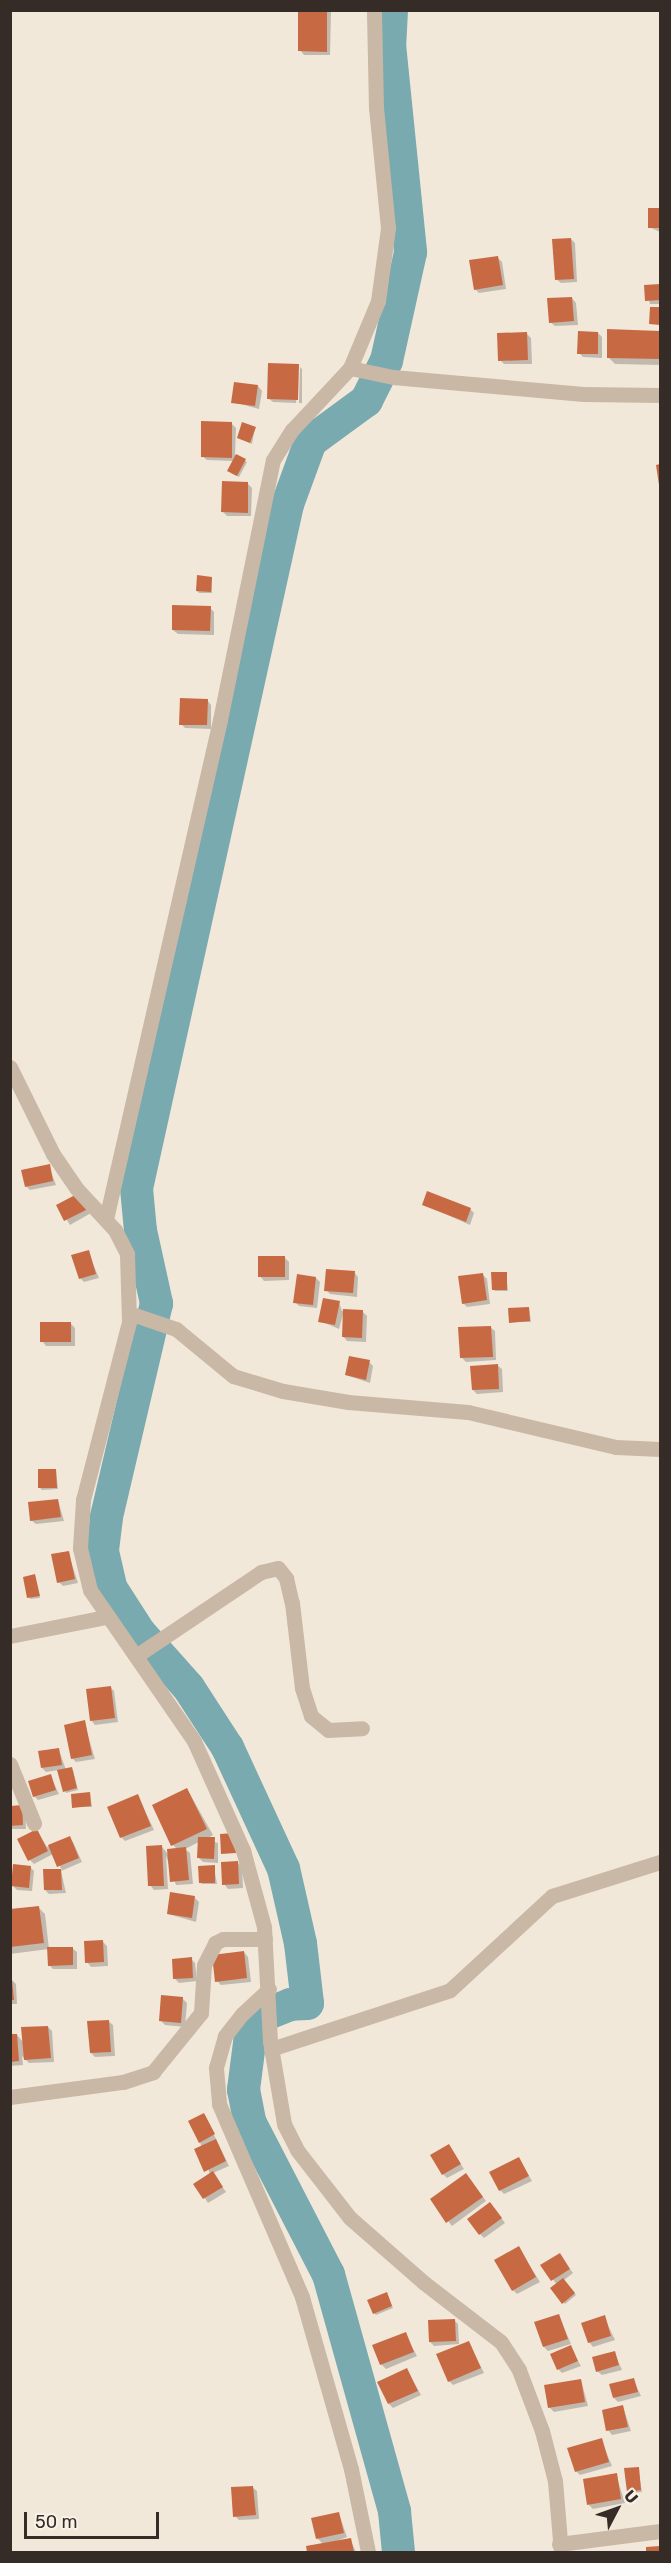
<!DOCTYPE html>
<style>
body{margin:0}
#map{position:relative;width:671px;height:2563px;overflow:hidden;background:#f2e8da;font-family:Rubik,sans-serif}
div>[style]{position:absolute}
.shadow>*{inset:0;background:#0003}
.river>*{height:33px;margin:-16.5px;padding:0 16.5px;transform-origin:16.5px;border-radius:16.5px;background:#79aaaf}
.building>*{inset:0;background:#c76a43}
.minor>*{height:15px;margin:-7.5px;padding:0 7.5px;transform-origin:7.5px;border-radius:7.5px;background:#cab8a6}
.tertiary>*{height:15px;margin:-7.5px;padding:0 7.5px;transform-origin:7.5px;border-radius:7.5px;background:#cab8a6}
span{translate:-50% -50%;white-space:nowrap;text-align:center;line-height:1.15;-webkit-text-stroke:5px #f9f2e7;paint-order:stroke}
.frame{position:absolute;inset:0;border:12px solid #362c27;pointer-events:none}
.north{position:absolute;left:587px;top:2479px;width:60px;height:60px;-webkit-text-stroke:4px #f9f2e7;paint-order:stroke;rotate:49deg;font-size:16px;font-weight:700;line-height:24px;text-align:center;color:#362c27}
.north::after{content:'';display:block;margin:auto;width:21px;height:27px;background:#362c27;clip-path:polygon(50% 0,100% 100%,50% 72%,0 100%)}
.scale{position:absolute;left:24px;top:2512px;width:135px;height:27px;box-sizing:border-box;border:3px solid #362c27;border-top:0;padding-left:8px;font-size:18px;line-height:21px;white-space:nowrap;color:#362c27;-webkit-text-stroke:4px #f9f2e7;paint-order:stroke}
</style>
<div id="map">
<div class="shadow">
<div style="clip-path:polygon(300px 10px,331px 11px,330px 55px,304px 55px,300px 50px)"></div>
<div style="clip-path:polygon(650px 210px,660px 210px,660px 232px,649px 227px)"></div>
<div style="clip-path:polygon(571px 239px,575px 243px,577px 282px,561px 283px,556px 279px)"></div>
<div style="clip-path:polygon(498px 258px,502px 262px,506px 289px,479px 293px,475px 289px)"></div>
<div style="clip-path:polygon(660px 285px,660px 304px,650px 304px,645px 286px)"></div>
<div style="clip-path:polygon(572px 298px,576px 303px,578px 325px,555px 326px,550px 322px)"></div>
<div style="clip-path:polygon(609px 331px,660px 332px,660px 365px,615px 364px,608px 357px)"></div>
<div style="clip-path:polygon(526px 333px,531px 338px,532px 364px,504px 364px,500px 360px)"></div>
<div style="clip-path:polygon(598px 333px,602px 337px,602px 358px,583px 357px,579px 353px)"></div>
<div style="clip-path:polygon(298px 365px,296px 403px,273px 402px,268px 398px)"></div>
<div style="clip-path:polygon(300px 367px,302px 369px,302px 403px,299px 403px)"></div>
<div style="clip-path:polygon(258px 386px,262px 391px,259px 409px,233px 402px)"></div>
<div style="clip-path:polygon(232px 424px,236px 428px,235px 455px,247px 462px,239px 477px,231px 473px,234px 461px,207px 460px,202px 456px)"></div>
<div style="clip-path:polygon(255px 428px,252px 444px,239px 438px)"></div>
<div style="clip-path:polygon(248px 484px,252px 488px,251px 516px,227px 516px,223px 512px)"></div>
<div style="clip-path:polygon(212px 578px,212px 593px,199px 593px,197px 591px)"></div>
<div style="clip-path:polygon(210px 608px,214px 612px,214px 635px,178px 634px,173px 630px)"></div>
<div style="clip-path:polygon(207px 700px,211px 705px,211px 729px,185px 728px,181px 724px)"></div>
<div style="clip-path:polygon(49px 1166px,56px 1185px,30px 1190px,26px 1186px)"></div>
<div style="clip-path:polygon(83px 1199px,91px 1213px,70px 1225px,58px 1206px)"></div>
<div style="clip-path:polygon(423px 1204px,470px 1209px,474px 1213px,470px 1225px)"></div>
<div style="clip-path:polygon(88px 1252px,99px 1278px,84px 1282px,80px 1278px)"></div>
<div style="clip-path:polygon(284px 1257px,289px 1262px,289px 1280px,264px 1281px,260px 1276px)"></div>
<div style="clip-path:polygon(354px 1272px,358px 1277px,357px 1297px,330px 1294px,326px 1290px)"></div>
<div style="clip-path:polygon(506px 1273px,508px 1291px,495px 1291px,493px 1289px)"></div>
<div style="clip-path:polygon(483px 1275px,487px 1279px,490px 1304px,467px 1307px,463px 1303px)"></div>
<div style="clip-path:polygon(316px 1278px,320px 1282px,317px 1308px,299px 1306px,295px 1302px)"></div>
<div style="clip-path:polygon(339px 1302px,342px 1311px,363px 1312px,367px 1316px,366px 1342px,347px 1341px,343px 1336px,344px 1311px,339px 1329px,320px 1321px)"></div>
<div style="clip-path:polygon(529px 1308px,531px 1322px,510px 1322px)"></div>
<div style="clip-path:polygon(70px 1323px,75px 1328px,75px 1346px,46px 1346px,42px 1341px)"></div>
<div style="clip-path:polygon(490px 1327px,495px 1331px,496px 1360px,466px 1362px,462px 1358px)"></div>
<div style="clip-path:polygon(369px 1362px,373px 1366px,370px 1383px,346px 1375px)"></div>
<div style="clip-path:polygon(497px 1365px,502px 1369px,503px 1392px,477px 1394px,473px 1390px)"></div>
<div style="clip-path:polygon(56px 1471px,58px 1489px,42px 1490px,40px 1488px)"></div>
<div style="clip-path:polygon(58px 1500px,64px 1521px,36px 1524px,31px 1520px)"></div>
<div style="clip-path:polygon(68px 1552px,78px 1583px,63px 1586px,59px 1582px)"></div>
<div style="clip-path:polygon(35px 1576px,40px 1598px,30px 1599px,25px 1578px)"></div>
<div style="clip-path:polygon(110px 1687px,114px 1691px,118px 1722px,95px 1725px,91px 1720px)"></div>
<div style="clip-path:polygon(84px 1722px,95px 1759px,76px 1762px,72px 1758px)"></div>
<div style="clip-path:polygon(59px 1750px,66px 1770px,73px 1770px,78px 1790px,66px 1793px,59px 1770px,46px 1772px,42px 1768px)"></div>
<div style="clip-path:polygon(50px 1776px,59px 1794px,38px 1800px,34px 1796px)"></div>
<div style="clip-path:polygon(187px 1789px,213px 1835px,206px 1839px,218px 1843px,218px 1863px,203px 1862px,199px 1858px,199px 1842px,185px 1849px,190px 1853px,193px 1884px,176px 1885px,166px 1856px,168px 1889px,154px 1890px,150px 1885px,162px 1847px,168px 1854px,178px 1850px,173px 1845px)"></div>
<div style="clip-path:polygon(90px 1793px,92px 1807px,73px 1807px)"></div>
<div style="clip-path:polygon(138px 1796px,154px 1830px,125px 1841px,121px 1837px)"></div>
<div style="clip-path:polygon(10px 1807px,25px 1811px,26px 1829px,10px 1829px)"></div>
<div style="clip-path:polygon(37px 1831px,47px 1847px,69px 1838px,73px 1842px,82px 1862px,61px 1871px,66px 1893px,49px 1894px,45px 1890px,44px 1871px,62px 1870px,53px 1854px,34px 1864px,30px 1860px)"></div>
<div style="clip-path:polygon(238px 1863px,242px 1867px,243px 1888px,228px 1889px,224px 1884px)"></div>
<div style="clip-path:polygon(30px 1867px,34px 1871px,32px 1891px,17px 1890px,13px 1886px)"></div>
<div style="clip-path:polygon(214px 1867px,217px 1884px,202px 1884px,200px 1882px)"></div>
<div style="clip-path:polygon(195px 1898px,199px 1902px,196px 1922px,168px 1914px)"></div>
<div style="clip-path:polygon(39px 1908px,45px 1914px,49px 1949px,72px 1948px,77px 1952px,77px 1969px,53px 1969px,49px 1965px,49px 1949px,10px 1954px,10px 1911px)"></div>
<div style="clip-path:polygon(103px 1942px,107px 1946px,108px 1966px,91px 1967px,87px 1962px)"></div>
<div style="clip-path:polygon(244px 1952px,248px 1957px,251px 1982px,221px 1985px,217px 1981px)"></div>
<div style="clip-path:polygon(191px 1959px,195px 1963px,197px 1981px,179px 1983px,175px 1979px)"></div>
<div style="clip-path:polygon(12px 1980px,16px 1984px,17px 2004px,10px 2004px)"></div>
<div style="clip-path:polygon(183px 1999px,187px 2003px,185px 2027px,165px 2025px,161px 2021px)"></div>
<div style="clip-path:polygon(108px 2021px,113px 2025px,115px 2056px,95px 2057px,91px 2053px)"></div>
<div style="clip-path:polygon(48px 2027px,52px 2031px,54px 2062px,29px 2063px,22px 2056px,23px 2065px,10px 2066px,10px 2036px,17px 2035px,24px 2043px)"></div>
<div style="clip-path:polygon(204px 2114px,229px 2166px,213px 2173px,226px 2192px,208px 2203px,196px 2184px,210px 2175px,200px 2142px)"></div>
<div style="clip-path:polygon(449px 2146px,464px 2169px,447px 2178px,443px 2174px)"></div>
<div style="clip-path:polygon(519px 2159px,532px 2181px,504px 2194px,500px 2190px)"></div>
<div style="clip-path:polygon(470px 2179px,486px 2201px,452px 2226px,432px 2200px)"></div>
<div style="clip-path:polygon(494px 2208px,505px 2223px,484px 2238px,480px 2234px)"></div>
<div style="clip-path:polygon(518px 2247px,540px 2282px,517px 2294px,513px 2290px)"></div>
<div style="clip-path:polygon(560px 2255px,573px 2273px,564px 2280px,576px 2295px,565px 2304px,552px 2288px,557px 2285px,543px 2265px)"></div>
<div style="clip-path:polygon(388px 2296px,393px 2308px,376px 2315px,374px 2313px)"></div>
<div style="clip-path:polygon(559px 2316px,571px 2344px,548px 2351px,544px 2347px)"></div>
<div style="clip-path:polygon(604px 2317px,615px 2340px,593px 2347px,589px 2342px)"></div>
<div style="clip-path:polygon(454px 2320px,458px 2324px,459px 2344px,434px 2346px,430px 2342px)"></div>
<div style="clip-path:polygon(405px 2334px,417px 2356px,386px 2369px,381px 2364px)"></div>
<div style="clip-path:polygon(469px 2343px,484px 2373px,453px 2385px,449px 2381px)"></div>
<div style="clip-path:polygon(570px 2347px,581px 2366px,562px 2373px,558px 2369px)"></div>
<div style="clip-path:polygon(614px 2352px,622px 2370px,602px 2375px,597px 2371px)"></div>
<div style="clip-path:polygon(407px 2370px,421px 2395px,393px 2408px,389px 2404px)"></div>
<div style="clip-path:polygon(633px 2379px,641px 2396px,618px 2402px,614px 2398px)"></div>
<div style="clip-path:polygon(581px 2380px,588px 2406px,554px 2412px,549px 2407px)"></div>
<div style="clip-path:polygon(623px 2407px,631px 2431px,612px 2435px,608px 2430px)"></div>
<div style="clip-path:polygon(601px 2440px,612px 2466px,580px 2475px,576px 2471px)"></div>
<div style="clip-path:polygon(638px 2468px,642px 2492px,631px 2493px,629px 2491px)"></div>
<div style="clip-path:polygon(616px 2475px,625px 2503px,593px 2509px,589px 2505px)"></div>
<div style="clip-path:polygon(252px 2487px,257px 2491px,259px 2519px,239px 2520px,235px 2516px)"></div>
<div style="clip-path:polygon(339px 2514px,347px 2537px,334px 2542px,350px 2539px,356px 2552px,308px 2552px,307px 2547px,323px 2544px,317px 2538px)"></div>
</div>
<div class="river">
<div style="left:391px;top:10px;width:34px;rotate:93deg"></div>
<div style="left:389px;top:44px;width:209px;rotate:84.2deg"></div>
<div style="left:410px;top:252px;width:111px;rotate:102.5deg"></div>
<div style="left:386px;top:360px;width:45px;rotate:116.6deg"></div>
<div style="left:366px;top:400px;width:69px;rotate:143.8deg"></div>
<div style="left:310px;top:441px;width:67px;rotate:110.1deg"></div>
<div style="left:287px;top:504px;width:700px;rotate:102.45deg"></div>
<div style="left:136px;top:1188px;width:42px;rotate:84.6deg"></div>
<div style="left:140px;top:1230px;width:75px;rotate:77.6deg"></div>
<div style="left:156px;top:1303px;width:220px;rotate:103.2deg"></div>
<div style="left:106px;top:1517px;width:34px;rotate:97deg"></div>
<div style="left:102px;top:1551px;width:37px;rotate:77deg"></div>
<div style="left:110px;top:1587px;width:54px;rotate:57.2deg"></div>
<div style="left:139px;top:1632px;width:74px;rotate:48.3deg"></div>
<div style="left:188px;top:1687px;width:72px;rotate:57deg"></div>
<div style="left:227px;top:1747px;width:133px;rotate:65.2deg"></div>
<div style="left:283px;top:1868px;width:77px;rotate:77.2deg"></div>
<div style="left:300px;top:1943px;width:60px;rotate:83.3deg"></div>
<div style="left:307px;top:2003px;width:17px;rotate:177deg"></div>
<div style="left:290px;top:2004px;width:41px;rotate:158.5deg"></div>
<div style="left:252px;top:2019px;width:71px;rotate:97.3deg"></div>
<div style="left:243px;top:2089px;width:33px;rotate:79deg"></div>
<div style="left:249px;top:2121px;width:172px;rotate:62.7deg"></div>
<div style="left:328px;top:2274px;width:246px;rotate:74.4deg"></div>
<div style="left:394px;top:2511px;width:41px;rotate:84.4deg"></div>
</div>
<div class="building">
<div style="clip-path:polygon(298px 10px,327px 10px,327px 52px,298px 51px)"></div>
<div style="clip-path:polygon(648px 208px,660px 208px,660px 228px,648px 228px)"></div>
<div style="clip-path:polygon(571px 238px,574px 279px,555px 280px,552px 239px)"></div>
<div style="clip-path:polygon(498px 256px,503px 285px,474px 290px,469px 260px)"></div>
<div style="clip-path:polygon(660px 284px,660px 300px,645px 301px,644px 285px)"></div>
<div style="clip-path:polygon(572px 297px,574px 321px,549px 323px,547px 298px)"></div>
<div style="clip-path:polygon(650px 307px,660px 307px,660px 325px,649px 324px)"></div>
<div style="clip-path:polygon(607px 329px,660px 331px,660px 359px,607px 358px)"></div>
<div style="clip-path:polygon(578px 331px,598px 332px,598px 354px,577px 354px)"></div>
<div style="clip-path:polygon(527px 332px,528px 360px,498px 361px,497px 333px)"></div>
<div style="clip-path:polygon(268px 363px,299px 364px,298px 400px,267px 399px)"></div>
<div style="clip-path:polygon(234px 382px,258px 385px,255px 406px,231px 403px)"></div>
<div style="clip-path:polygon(201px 421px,232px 422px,232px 458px,201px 457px)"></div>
<div style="clip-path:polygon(242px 422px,256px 427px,250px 443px,237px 438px)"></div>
<div style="clip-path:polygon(236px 454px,246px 459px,237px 476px,227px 471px)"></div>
<div style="clip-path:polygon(660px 464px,660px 485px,659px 485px,656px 465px)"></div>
<div style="clip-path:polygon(222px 481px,248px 482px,248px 513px,221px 512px)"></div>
<div style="clip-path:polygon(197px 575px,212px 577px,211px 592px,196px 591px)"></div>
<div style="clip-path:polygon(172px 605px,211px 606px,210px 631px,172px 630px)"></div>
<div style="clip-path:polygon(180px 698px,208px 699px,207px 725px,179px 725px)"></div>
<div style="clip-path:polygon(50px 1164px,53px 1181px,25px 1187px,21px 1170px)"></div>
<div style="clip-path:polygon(427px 1191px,471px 1208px,466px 1222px,422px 1205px)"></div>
<div style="clip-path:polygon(79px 1193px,88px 1209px,64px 1221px,56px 1205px)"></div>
<div style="clip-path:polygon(89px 1250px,96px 1274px,79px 1279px,71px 1255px)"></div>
<div style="clip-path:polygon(258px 1256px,285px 1256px,285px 1277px,258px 1277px)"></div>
<div style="clip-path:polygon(326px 1269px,355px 1271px,353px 1293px,324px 1291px)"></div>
<div style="clip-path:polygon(491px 1272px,507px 1272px,507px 1290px,492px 1290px)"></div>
<div style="clip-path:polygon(483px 1273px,487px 1300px,462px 1304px,458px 1276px)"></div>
<div style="clip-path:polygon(297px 1274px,316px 1277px,313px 1305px,293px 1303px)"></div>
<div style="clip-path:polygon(323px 1298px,340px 1301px,335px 1325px,318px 1322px)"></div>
<div style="clip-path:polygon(529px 1307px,530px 1321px,509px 1323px,508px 1308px)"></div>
<div style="clip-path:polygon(343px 1309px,363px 1310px,362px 1338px,342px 1337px)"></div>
<div style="clip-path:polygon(40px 1322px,71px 1322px,71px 1342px,40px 1342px)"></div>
<div style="clip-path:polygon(491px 1326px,493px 1357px,460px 1358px,458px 1327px)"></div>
<div style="clip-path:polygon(349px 1356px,370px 1360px,366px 1380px,345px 1375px)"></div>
<div style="clip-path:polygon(498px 1364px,499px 1389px,472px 1390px,470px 1366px)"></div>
<div style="clip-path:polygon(38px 1469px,56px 1469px,57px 1488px,38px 1488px)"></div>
<div style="clip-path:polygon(58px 1499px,61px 1517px,30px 1521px,28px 1502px)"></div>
<div style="clip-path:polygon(69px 1551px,75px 1579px,57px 1583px,51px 1554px)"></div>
<div style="clip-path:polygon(35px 1574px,40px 1596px,27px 1598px,23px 1577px)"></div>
<div style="clip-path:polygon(111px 1686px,115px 1718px,90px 1721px,86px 1689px)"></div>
<div style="clip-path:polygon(85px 1720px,92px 1755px,71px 1759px,64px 1725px)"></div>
<div style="clip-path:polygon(59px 1748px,62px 1765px,41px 1768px,38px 1751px)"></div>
<div style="clip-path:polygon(72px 1767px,77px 1788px,63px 1792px,57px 1770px)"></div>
<div style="clip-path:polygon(51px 1774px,56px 1790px,33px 1797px,28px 1781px)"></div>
<div style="clip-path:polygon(187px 1788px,207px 1829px,171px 1846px,152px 1805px)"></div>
<div style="clip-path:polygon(90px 1792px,91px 1806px,72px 1808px,71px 1794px)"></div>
<div style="clip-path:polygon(138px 1794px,151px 1826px,120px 1838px,107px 1807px)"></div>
<div style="clip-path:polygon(22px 1805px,23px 1825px,10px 1826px,10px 1806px)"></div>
<div style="clip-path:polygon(37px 1829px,48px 1851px,28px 1861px,17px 1839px)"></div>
<div style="clip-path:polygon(234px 1833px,236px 1853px,221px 1854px,220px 1834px)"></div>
<div style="clip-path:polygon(70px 1836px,79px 1858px,57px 1867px,48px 1845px)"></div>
<div style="clip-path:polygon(198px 1837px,215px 1837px,214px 1859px,197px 1858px)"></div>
<div style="clip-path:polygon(162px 1845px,164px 1886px,148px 1886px,146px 1846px)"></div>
<div style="clip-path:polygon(186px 1847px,189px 1880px,170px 1882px,167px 1849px)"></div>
<div style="clip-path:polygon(238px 1861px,239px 1884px,222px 1885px,221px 1862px)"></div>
<div style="clip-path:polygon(13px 1864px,31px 1866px,29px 1888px,11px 1886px)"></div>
<div style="clip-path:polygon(215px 1865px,215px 1883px,199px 1883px,198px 1866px)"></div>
<div style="clip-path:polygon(43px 1869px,61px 1869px,62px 1890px,44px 1890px)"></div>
<div style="clip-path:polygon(170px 1892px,195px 1896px,192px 1918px,167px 1914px)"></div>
<div style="clip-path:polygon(39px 1906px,44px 1943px,10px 1947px,10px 1909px)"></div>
<div style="clip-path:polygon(103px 1940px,104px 1962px,85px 1963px,84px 1941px)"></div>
<div style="clip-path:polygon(47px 1947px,73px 1947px,73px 1965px,48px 1966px)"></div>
<div style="clip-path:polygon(244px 1951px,247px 1978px,215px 1982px,212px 1955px)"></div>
<div style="clip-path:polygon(192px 1957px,193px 1978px,173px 1979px,172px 1959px)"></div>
<div style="clip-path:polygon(10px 1980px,12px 1980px,14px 2000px,10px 2000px)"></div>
<div style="clip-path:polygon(161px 1995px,183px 1997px,181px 2023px,159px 2021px)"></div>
<div style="clip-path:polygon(109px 2020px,111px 2052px,90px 2053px,87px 2021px)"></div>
<div style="clip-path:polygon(48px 2026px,51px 2058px,24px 2060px,21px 2027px)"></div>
<div style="clip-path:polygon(10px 2034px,17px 2034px,19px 2061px,10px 2062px)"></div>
<div style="clip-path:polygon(204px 2113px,215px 2134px,199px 2143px,188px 2121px)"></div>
<div style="clip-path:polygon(216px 2139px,226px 2161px,204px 2172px,194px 2149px)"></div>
<div style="clip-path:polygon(449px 2144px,461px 2164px,442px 2175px,430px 2155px)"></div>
<div style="clip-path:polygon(519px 2157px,529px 2176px,499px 2191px,489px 2172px)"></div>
<div style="clip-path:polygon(213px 2171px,223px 2187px,203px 2199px,193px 2184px)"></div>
<div style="clip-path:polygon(466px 2173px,483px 2197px,446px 2223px,430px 2199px)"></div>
<div style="clip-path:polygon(490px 2202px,502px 2218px,479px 2235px,467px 2219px)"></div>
<div style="clip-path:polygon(519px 2246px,536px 2277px,512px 2291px,494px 2260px)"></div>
<div style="clip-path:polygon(560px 2253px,570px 2269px,551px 2281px,540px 2265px)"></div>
<div style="clip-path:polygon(563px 2278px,575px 2293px,562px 2304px,550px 2288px)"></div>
<div style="clip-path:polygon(387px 2292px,392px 2306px,373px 2314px,367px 2300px)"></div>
<div style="clip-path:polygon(559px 2314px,568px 2339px,543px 2347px,534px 2322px)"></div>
<div style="clip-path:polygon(605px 2315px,611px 2336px,588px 2343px,581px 2323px)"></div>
<div style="clip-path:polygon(455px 2319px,456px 2341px,429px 2342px,428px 2320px)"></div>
<div style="clip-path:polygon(406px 2332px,414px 2352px,380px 2365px,372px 2345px)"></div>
<div style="clip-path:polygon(469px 2341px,481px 2368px,448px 2382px,436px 2354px)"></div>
<div style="clip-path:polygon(571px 2345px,578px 2361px,557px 2370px,550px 2354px)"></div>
<div style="clip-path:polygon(615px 2351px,619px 2365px,596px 2372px,592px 2357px)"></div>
<div style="clip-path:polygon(407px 2368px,418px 2391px,388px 2404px,377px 2382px)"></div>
<div style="clip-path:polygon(634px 2378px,638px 2392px,613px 2398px,609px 2384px)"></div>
<div style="clip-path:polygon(581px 2379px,585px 2402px,548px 2408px,544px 2385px)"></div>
<div style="clip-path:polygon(623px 2405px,628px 2427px,606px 2431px,602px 2410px)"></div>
<div style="clip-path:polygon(602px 2438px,609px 2462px,575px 2472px,567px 2448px)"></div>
<div style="clip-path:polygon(639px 2467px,641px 2490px,627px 2492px,624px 2468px)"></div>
<div style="clip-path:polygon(617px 2473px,621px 2499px,587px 2505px,583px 2479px)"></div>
<div style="clip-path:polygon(253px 2486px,256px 2515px,233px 2517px,231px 2487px)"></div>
<div style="clip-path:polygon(339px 2512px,344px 2533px,316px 2539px,311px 2518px)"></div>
<div style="clip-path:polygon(351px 2538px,354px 2552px,307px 2552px,306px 2546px)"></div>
<div style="clip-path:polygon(660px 2546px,660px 2552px,646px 2552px,646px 2547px)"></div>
</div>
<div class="minor">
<div style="left:350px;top:368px;width:44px;rotate:11.8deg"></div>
<div style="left:393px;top:377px;width:191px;rotate:5.1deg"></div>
<div style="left:583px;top:394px;width:77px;rotate:0.7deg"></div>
<div style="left:106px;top:1219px;width:512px;rotate:-77.13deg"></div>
<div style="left:220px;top:720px;width:265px;rotate:-78.5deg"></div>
<div style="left:273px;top:460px;width:36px;rotate:-58deg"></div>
<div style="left:292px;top:430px;width:85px;rotate:-46.9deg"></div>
<div style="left:350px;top:368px;width:73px;rotate:-67.3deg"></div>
<div style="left:378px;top:301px;width:74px;rotate:-82.2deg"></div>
<div style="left:388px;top:228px;width:121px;rotate:-95.7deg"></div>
<div style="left:376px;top:108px;width:98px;rotate:-91.2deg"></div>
<div style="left:129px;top:1313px;width:50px;rotate:18.8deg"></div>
<div style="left:176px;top:1329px;width:74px;rotate:39.5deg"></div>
<div style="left:233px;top:1376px;width:52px;rotate:16.7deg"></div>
<div style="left:283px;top:1391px;width:66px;rotate:9.6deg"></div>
<div style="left:348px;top:1402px;width:120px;rotate:4.8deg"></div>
<div style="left:468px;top:1412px;width:152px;rotate:13.3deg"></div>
<div style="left:616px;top:1447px;width:44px;rotate:2.6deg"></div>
<div style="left:10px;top:1636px;width:98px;rotate:-11.2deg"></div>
<div style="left:136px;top:1656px;width:151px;rotate:-33.9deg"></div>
<div style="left:261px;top:1572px;width:17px;rotate:-13deg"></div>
<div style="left:278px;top:1568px;width:13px;rotate:51deg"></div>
<div style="left:286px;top:1578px;width:26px;rotate:77deg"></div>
<div style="left:292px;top:1603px;width:86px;rotate:83.3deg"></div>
<div style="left:302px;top:1688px;width:29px;rotate:72deg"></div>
<div style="left:311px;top:1716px;width:22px;rotate:39deg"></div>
<div style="left:328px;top:1730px;width:34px;rotate:-3deg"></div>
<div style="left:10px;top:1764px;width:64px;rotate:67.9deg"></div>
<div style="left:271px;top:2049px;width:188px;rotate:-18.2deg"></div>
<div style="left:450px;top:1990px;width:139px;rotate:-42.7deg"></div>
<div style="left:552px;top:1896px;width:113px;rotate:-17.5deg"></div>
<div style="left:10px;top:2097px;width:114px;rotate:-7.6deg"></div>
<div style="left:123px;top:2082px;width:32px;rotate:-18deg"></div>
<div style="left:153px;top:2072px;width:76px;rotate:-50.9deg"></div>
<div style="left:201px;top:2013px;width:48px;rotate:-86.4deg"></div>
<div style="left:204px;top:1965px;width:25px;rotate:-63deg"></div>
<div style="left:215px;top:1943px;width:9px;rotate:-27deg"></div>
<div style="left:223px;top:1939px;width:42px"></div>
<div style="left:559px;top:2544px;width:102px;rotate:-7.3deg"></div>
</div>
<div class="tertiary">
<div style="left:10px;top:1067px;width:97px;rotate:63.7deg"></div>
<div style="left:53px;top:1154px;width:42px;rotate:55.6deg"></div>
<div style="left:77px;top:1189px;width:56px;rotate:47.2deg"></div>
<div style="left:115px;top:1230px;width:27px;rotate:63deg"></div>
<div style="left:127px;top:1254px;width:68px;rotate:88.3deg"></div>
<div style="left:129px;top:1322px;width:184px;rotate:104.5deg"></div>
<div style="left:83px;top:1500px;width:48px;rotate:93.6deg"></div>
<div style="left:80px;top:1548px;width:43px;rotate:76.6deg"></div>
<div style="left:90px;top:1590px;width:183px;rotate:55.4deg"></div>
<div style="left:194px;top:1741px;width:120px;rotate:65.8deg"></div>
<div style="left:243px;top:1850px;width:80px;rotate:74.7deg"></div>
<div style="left:264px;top:1927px;width:114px;rotate:87deg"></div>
<div style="left:270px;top:2041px;width:84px;rotate:80.4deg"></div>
<div style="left:284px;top:2124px;width:29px;rotate:63deg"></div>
<div style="left:297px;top:2150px;width:86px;rotate:52.1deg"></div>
<div style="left:350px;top:2218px;width:97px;rotate:41.2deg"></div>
<div style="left:423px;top:2282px;width:98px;rotate:37.6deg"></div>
<div style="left:501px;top:2342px;width:33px;rotate:57deg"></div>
<div style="left:519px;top:2370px;width:65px;rotate:69.3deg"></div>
<div style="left:542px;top:2431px;width:52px;rotate:75.4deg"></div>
<div style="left:555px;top:2481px;width:71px;rotate:85.2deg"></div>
<div style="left:269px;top:1989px;width:37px;rotate:137deg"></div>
<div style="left:242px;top:2014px;width:28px;rotate:128deg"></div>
<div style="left:225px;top:2036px;width:33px;rotate:106deg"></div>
<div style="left:216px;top:2068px;width:36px;rotate:85deg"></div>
<div style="left:219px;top:2104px;width:210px;rotate:66.7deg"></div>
<div style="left:302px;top:2297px;width:179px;rotate:74.1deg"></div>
<div style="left:351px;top:2469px;width:85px;rotate:78.4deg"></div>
</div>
<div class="frame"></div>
<div class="north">U</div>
<div class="scale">50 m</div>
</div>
